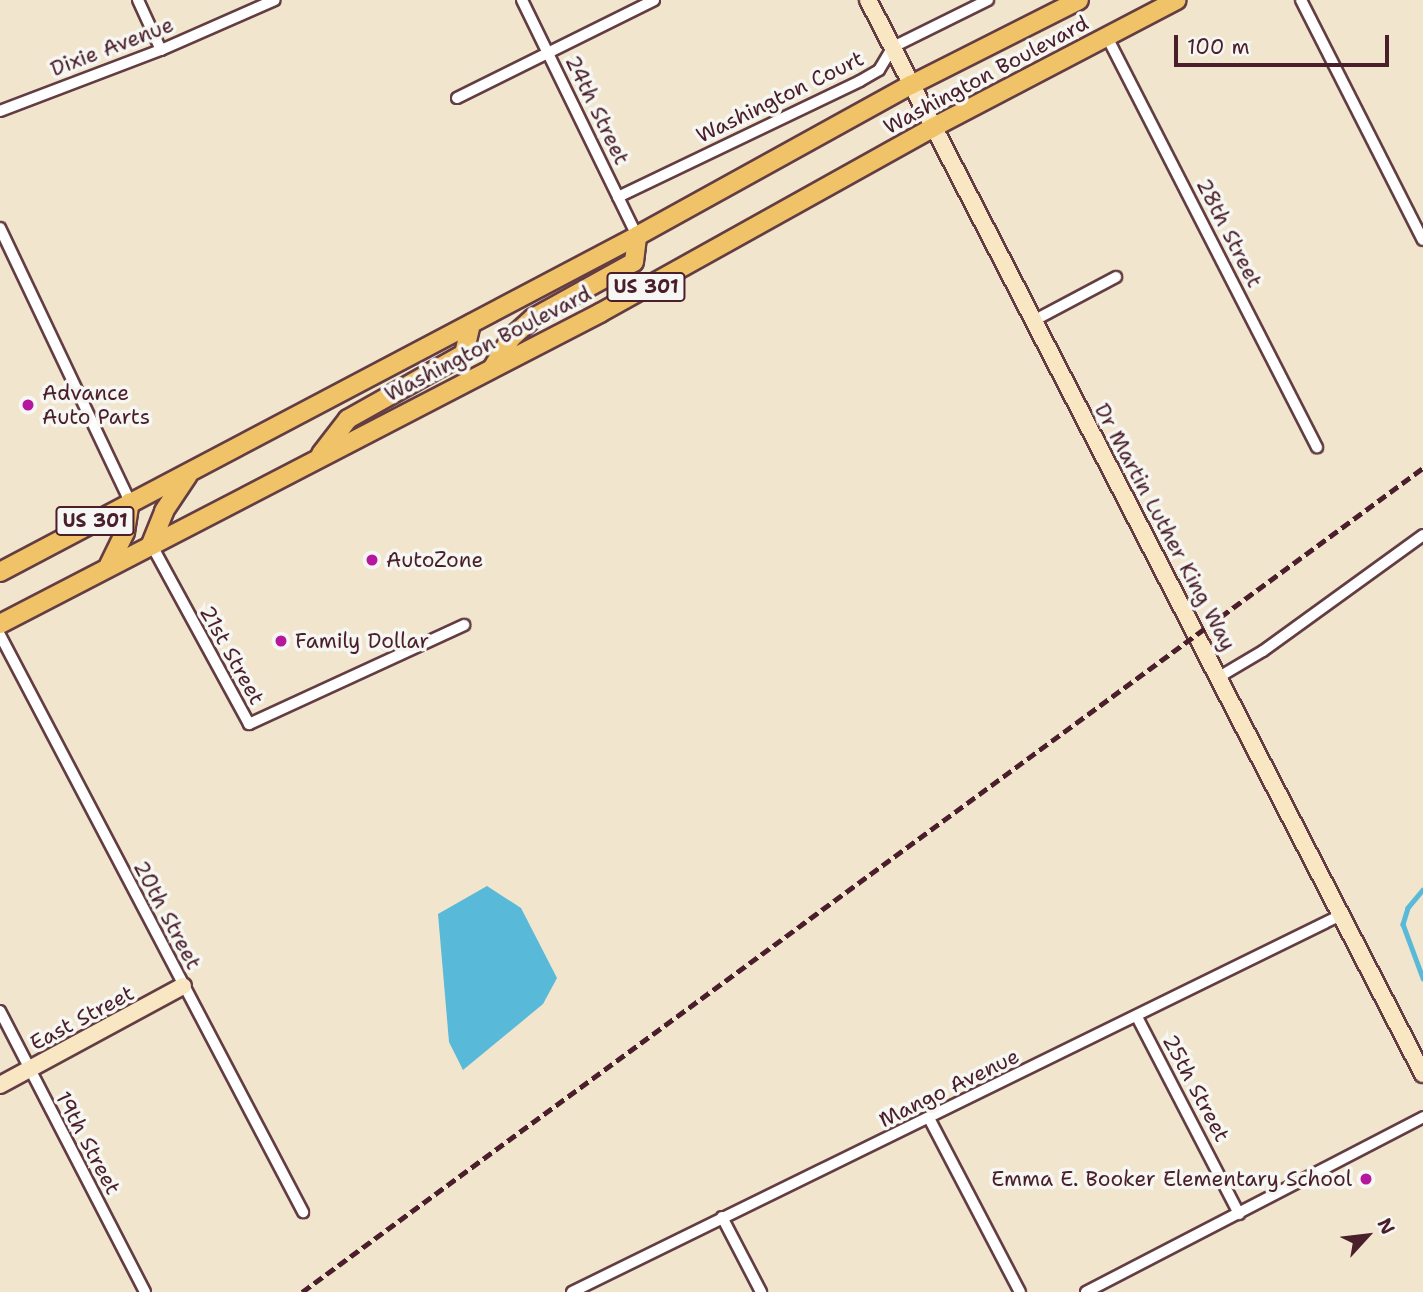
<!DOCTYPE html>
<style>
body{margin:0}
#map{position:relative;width:1423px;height:1292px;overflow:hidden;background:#f1e5cd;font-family:"Shantell Sans",sans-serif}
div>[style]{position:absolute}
.water>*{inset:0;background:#59b9d8}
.stream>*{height:4.5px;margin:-2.25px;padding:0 2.25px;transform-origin:2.25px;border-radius:2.25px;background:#59b9d8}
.roads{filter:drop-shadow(2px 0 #633d43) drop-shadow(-2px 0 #633d43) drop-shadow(0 2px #633d43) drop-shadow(0 -2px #633d43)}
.street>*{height:10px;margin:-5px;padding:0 5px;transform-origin:5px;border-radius:5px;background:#fff}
.secondary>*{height:16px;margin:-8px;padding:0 8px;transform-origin:8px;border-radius:8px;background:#f9e7c3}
.primary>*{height:18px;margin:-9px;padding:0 9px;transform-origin:9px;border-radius:9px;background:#f1c369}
.rail>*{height:4.5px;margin-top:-2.25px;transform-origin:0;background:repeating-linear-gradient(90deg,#4a1f2b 0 10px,transparent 0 15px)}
.dots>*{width:19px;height:19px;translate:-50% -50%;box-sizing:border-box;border:4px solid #f6f6f2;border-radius:50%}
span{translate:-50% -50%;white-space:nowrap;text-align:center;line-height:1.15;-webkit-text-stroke:7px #f6f6f2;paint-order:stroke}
.shield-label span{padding:2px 5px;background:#f6f6f2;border:2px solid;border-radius:5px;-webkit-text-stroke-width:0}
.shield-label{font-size:19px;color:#4a1f2b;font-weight:700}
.street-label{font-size:21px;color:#4a1f2b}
.poi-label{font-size:21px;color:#4a1f2b}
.left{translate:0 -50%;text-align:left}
.right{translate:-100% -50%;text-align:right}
.north{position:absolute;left:1332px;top:1201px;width:70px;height:70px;-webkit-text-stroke:5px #f6f6f2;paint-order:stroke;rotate:63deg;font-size:19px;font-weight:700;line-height:28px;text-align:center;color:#4a1f2b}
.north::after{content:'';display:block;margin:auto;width:24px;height:32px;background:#4a1f2b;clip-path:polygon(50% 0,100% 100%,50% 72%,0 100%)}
.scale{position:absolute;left:1174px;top:35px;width:215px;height:32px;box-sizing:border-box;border:4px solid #4a1f2b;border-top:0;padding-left:9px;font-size:21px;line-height:24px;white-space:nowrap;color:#4a1f2b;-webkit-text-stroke:5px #f6f6f2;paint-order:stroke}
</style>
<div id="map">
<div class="water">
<div style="clip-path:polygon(487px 886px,521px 908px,557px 978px,543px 1004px,463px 1070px,449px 1042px,438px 914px)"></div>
</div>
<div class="stream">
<div style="left:1423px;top:890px;width:23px;rotate:130deg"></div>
<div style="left:1408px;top:908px;width:17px;rotate:107deg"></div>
<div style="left:1403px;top:924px;width:58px;rotate:69.7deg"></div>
</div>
<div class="roads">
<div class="street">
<div style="left:138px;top:0;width:55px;rotate:65.3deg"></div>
<div style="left:522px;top:0;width:263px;rotate:64deg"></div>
<div style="left:1301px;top:0;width:269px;rotate:63.1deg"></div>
<div style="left:1107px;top:37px;width:461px;rotate:62.9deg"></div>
<div style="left:457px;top:98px;width:220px;rotate:-26.4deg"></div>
<div style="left:0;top:111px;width:172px;rotate:-20.8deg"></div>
<div style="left:161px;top:50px;width:124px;rotate:-23.7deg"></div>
<div style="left:618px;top:197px;width:268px;rotate:-25.6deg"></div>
<div style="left:860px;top:81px;width:22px;rotate:-30deg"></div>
<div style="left:879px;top:70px;width:27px;rotate:-59deg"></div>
<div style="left:893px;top:47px;width:106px;rotate:-26.3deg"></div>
<div style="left:0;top:228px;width:303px;rotate:64.6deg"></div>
<div style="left:1033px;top:321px;width:94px;rotate:-27.9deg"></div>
<div style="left:151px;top:544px;width:205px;rotate:61.4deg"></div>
<div style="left:249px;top:724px;width:237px;rotate:-24.7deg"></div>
<div style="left:0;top:635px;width:652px;rotate:62.29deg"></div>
<div style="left:1219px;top:677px;width:51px;rotate:-30.6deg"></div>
<div style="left:1263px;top:651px;width:198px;rotate:-35.9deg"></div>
<div style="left:0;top:1011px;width:316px;rotate:62.7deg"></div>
<div style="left:1137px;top:1017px;width:222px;rotate:62.6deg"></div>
<div style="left:930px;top:1120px;width:194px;rotate:62.4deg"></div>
<div style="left:722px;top:1217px;width:85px;rotate:62.5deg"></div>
<div style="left:572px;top:1292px;width:856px;rotate:-26.12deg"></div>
<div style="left:1086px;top:1292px;width:380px;rotate:-27.4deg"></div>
</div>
<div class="secondary">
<div style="left:868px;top:0;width:1209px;rotate:62.67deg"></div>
<div style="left:0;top:1085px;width:208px;rotate:-28.4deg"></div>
</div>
<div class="primary">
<div style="left:493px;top:367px;width:36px;rotate:-58deg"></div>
<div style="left:512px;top:337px;width:28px;rotate:-42deg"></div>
<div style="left:533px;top:318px;width:115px;rotate:-29deg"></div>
<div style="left:634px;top:262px;width:26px;rotate:-83deg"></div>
<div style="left:321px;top:454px;width:44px;rotate:-52.4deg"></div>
<div style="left:348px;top:419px;width:133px;rotate:-29.3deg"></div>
<div style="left:464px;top:354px;width:31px;rotate:-77deg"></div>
<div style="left:151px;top:544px;width:35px;rotate:-68deg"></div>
<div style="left:164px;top:511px;width:43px;rotate:-56.3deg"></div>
<div style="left:109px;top:565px;width:37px;rotate:-64deg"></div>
<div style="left:125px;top:532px;width:30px;rotate:-81deg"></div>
<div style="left:0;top:572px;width:720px;rotate:-27.81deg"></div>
<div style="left:637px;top:236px;width:313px;rotate:-28.9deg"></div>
<div style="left:911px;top:85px;width:188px;rotate:-26.8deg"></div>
<div style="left:0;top:624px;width:676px;rotate:-27.4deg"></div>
<div style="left:600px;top:313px;width:380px;rotate:-29.1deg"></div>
<div style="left:932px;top:128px;width:276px;rotate:-27.6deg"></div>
</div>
</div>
<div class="rail">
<div style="left:302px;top:1292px;width:1391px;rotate:-36.32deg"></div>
</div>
<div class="dots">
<div style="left:28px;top:405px;background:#b5179e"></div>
<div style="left:372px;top:560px;background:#b5179e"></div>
<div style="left:281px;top:641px;background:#b5179e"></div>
<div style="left:1366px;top:1179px;background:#b5179e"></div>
</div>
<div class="shield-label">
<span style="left:646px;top:287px">US 301</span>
<span style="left:95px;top:521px">US 301</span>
</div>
<div class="street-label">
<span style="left:112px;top:47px;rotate:-21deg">Dixie Avenue</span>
<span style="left:986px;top:75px;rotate:-28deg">Washington Boulevard</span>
<span style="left:780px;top:97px;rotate:-26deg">Washington Court</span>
<span style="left:597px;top:110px;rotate:64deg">24th Street</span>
<span style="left:1229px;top:233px;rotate:63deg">28th Street</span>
<span style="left:488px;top:344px;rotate:-27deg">Washington Boulevard</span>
<span style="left:1165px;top:527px;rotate:62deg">Dr Martin Luther King Way</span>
<span style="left:232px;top:655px;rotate:61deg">21st Street</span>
<span style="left:167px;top:915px;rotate:62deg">20th Street</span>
<span style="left:82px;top:1018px;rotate:-28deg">East Street</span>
<span style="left:949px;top:1088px;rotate:-26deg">Mango Avenue</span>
<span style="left:1196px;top:1088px;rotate:62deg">25th Street</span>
<span style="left:88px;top:1143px;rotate:62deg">19th Street</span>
</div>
<div class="poi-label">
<span class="left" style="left:42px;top:405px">Advance<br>Auto Parts</span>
<span class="left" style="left:386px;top:560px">AutoZone</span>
<span class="left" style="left:295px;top:641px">Family Dollar</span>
<span class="right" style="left:1352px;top:1179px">Emma E. Booker Elementary School</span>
</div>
<div class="north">N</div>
<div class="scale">100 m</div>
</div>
